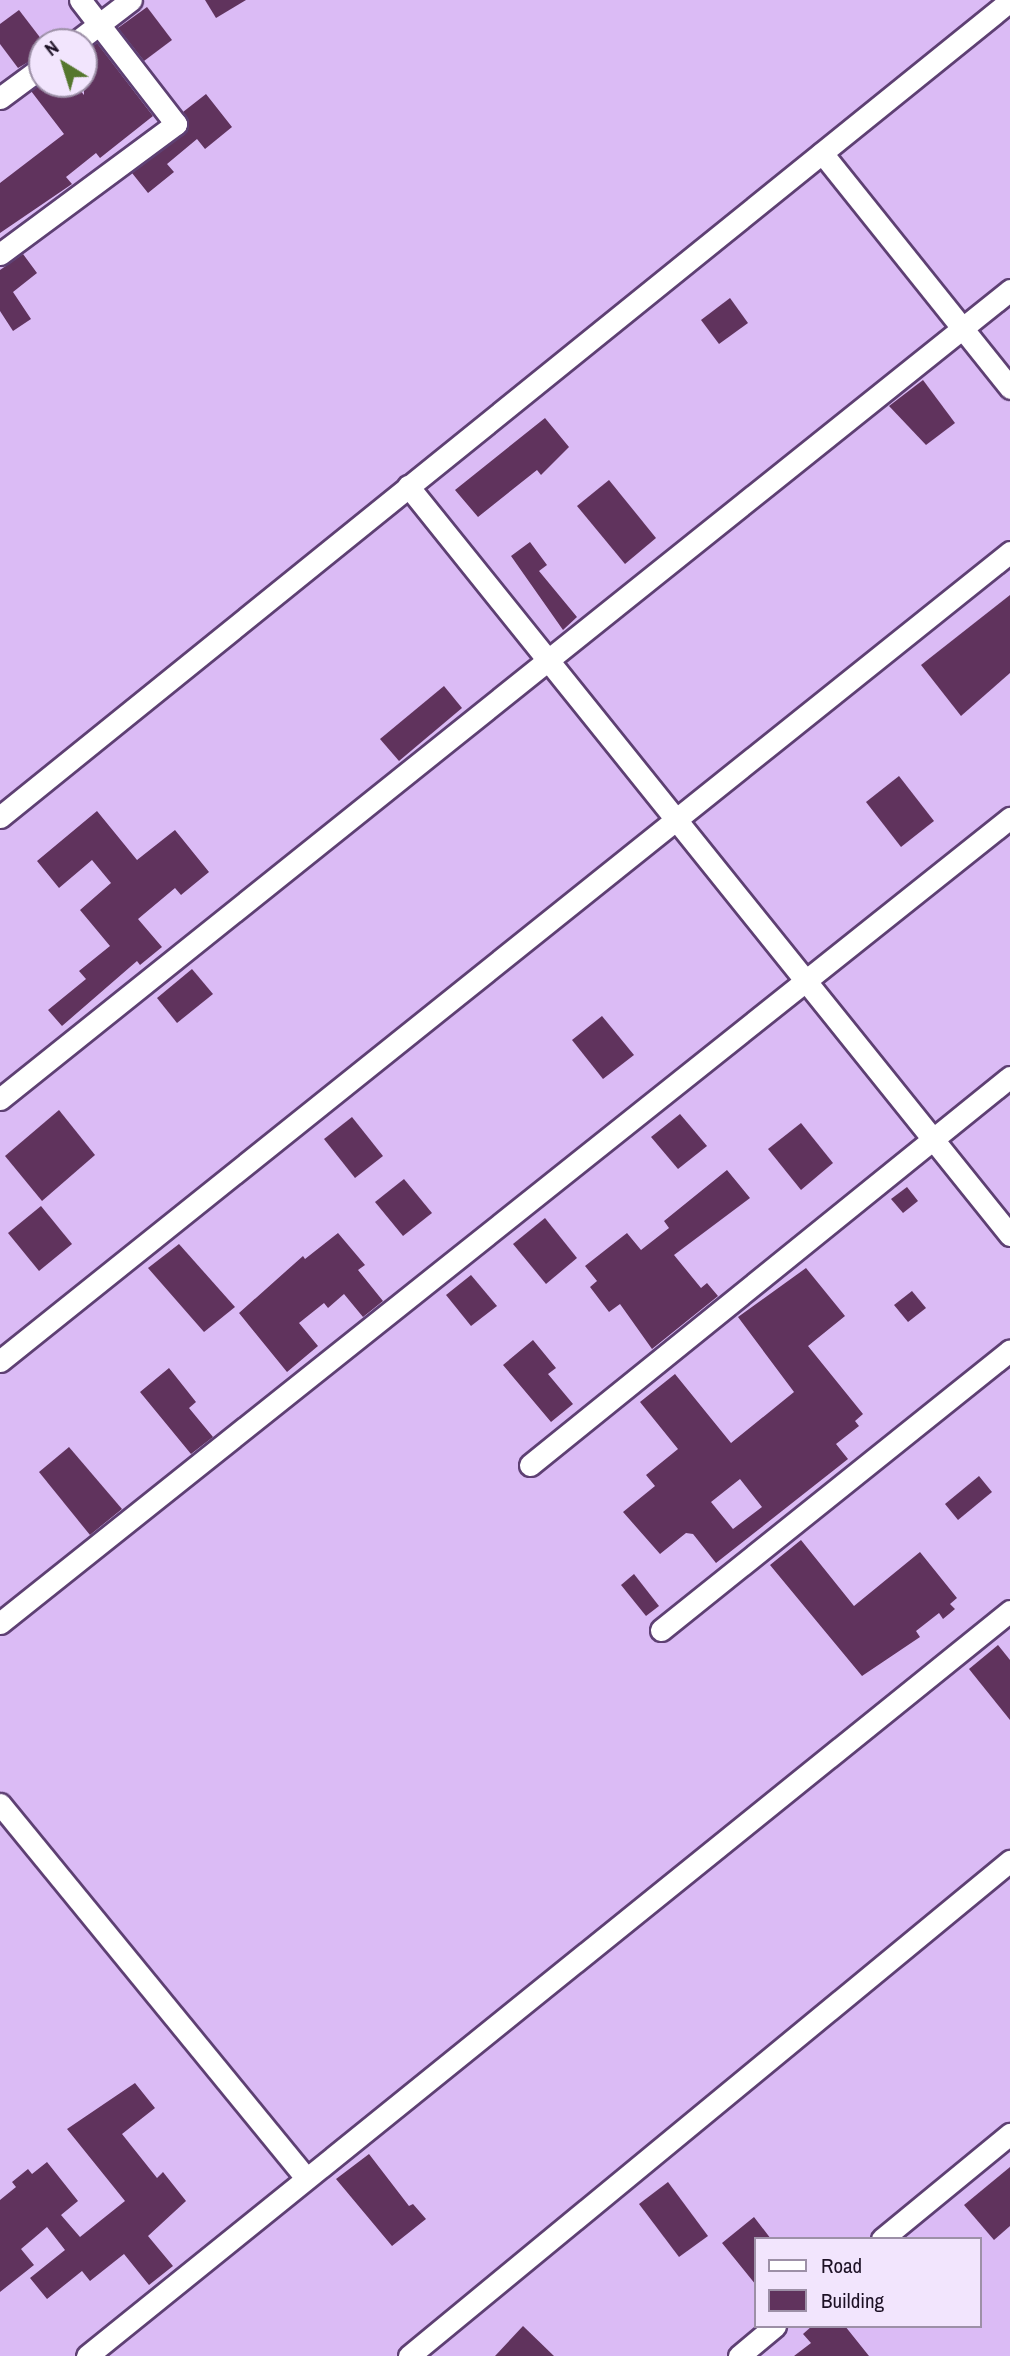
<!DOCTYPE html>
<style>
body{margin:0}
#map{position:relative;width:1010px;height:2356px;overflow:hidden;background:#dbbbf5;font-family:"Archivo Narrow",sans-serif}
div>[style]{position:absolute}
.building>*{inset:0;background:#60335d}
.roads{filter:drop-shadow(2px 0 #5e4073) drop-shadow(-2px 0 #5e4073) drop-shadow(0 2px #5e4073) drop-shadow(0 -2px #5e4073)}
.minor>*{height:21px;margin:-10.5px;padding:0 10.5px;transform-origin:10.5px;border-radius:10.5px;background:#fff}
span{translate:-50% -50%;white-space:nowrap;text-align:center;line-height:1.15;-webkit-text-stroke:7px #f2e5fd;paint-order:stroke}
.legend{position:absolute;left:754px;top:2237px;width:228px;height:91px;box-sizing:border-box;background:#f2e5fd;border:2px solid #9d90a7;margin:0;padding:9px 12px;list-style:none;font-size:21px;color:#1d1125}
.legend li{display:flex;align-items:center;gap:14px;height:35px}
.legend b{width:35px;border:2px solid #9d90a7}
.north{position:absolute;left:28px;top:28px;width:70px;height:70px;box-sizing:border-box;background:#f2e5fd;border:2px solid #9d90a7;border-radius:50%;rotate:322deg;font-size:19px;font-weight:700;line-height:28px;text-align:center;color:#1d1125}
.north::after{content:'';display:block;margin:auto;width:24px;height:32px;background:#55762d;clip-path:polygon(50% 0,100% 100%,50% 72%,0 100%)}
</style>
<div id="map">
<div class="building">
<div style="clip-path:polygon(205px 0,246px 0,216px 18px)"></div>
<div style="clip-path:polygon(147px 7px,172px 40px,144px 61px,118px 28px)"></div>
<div style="clip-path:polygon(19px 10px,42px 40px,42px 54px,18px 68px,0 44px,0 24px)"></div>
<div style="clip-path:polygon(97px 43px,153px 116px,100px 158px,96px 153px,66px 177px,72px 184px,0 233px,0 183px,64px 134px,31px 91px,42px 83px,75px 84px,84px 95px,84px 53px)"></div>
<div style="clip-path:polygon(206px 94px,232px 127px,205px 149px,197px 139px,167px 164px,174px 172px,148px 193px,132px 173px,184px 134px,189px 123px,183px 112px)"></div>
<div style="clip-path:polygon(23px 254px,37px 273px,13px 292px,31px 319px,13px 331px,0 311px,0 270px)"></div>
<div style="clip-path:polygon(730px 298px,748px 323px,719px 344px,701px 320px)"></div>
<div style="clip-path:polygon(923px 380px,955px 423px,926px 445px,889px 406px)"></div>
<div style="clip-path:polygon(545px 418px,569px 447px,541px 475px,537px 470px,478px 517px,455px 490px)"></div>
<div style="clip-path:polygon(609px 480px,656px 538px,625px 564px,577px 506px)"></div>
<div style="clip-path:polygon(530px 542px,547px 565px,539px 571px,577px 617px,563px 630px,511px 556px)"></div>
<div style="clip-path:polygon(1010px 595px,1010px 673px,961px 716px,921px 665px)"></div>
<div style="clip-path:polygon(444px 686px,462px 708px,399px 761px,380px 739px)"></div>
<div style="clip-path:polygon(899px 776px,934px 821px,901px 847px,866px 802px)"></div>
<div style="clip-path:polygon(97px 811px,137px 860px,175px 830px,209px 872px,181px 895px,175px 888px,138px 919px,162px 947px,140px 965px,137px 961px,62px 1026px,48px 1010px,86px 979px,79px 971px,110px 946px,80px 910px,111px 883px,92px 860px,59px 888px,37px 861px)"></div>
<div style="clip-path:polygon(192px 969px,213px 994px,177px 1023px,157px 998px)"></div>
<div style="clip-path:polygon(602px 1016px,634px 1055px,603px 1079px,572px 1040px)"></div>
<div style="clip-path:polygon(59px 1110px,95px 1155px,42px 1201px,5px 1156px)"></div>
<div style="clip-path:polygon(680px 1114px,707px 1146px,678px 1169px,651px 1137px)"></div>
<div style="clip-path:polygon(352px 1117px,383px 1156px,355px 1178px,324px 1139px)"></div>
<div style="clip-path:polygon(801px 1123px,833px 1163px,801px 1190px,768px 1149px)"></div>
<div style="clip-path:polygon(727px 1170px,750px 1198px,674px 1255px,701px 1288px,707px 1283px,718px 1296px,652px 1349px,620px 1304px,609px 1312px,590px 1287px,597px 1281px,585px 1266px,627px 1233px,641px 1250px,669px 1228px,664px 1221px)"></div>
<div style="clip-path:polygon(404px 1179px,432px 1213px,403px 1236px,375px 1202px)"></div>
<div style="clip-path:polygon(907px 1187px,918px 1201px,903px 1213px,891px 1199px)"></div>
<div style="clip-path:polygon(41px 1206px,72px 1244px,39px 1271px,8px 1233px)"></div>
<div style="clip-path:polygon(545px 1218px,577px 1258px,546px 1284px,513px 1244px)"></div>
<div style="clip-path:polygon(338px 1233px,365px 1265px,358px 1270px,383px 1301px,363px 1317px,344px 1294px,328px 1308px,324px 1303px,299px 1323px,318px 1346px,287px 1372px,239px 1313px,303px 1256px,305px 1259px)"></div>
<div style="clip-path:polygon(179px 1244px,235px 1307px,204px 1332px,148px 1268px)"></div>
<div style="clip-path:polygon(evenodd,806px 1268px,845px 1316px,808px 1346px,863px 1414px,855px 1421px,859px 1426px,836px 1444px,848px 1459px,716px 1563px,693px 1534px,686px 1533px,660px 1554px,623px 1512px,655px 1486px,646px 1475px,678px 1449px,640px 1402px,675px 1374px,731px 1443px,794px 1392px,738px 1317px,806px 1268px,740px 1479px,762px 1507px,733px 1529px,711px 1502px,740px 1479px)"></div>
<div style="clip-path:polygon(471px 1275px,497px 1306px,471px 1326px,446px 1295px)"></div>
<div style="clip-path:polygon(912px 1291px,926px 1308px,908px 1322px,894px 1305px)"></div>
<div style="clip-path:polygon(533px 1340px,556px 1368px,548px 1374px,573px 1404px,551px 1422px,503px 1365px)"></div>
<div style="clip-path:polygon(169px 1368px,196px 1402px,189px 1408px,213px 1437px,191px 1454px,140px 1392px)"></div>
<div style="clip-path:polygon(69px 1447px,122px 1509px,90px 1535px,39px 1472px)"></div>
<div style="clip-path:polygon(979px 1476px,992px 1492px,958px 1520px,945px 1504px)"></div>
<div style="clip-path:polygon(801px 1540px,854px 1606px,920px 1552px,957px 1598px,950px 1604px,955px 1609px,943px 1619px,939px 1613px,916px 1631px,920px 1637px,862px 1676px,770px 1565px)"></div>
<div style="clip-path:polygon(634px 1574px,659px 1606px,646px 1616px,621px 1585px)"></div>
<div style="clip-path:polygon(998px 1645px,1010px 1660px,1010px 1720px,969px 1669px)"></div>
<div style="clip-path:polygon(135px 2083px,155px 2108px,122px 2134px,157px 2178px,163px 2172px,186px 2201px,148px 2236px,173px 2266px,149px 2285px,124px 2254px,90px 2281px,82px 2271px,47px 2299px,30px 2278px,65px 2250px,47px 2227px,21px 2249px,34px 2265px,0 2292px,0 2200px,16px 2187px,12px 2182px,28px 2169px,32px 2174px,47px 2162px,78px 2201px,61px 2215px,80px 2237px,125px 2201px,67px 2129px)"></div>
<div style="clip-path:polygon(369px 2154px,409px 2206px,413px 2204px,426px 2219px,392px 2246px,336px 2179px)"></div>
<div style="clip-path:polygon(1010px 2167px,1010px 2226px,994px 2240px,964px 2205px)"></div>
<div style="clip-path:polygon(668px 2182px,708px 2236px,679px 2257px,639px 2204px)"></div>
<div style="clip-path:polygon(754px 2217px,771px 2239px,756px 2239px,756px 2285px,722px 2243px)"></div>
<div style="clip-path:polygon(523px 2326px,554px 2356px,495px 2356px)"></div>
<div style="clip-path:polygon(812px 2326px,845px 2326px,869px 2356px,794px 2356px,811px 2343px,803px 2334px)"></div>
</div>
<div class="roads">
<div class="minor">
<div style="left:76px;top:42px;width:69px;rotate:-37.4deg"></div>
<div style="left:0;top:98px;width:52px;rotate:-36.4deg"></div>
<div style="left:822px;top:153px;width:301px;rotate:51.3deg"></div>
<div style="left:0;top:254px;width:219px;rotate:-36.5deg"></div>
<div style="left:176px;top:124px;width:157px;rotate:-127.7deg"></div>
<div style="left:408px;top:486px;width:961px;rotate:51.21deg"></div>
<div style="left:0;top:817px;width:1298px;rotate:-38.94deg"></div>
<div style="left:0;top:1099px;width:1294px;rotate:-38.69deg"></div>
<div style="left:0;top:1361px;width:1294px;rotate:-38.69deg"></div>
<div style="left:530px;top:1465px;width:617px;rotate:-38.95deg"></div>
<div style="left:0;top:1623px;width:1292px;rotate:-38.56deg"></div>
<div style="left:661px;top:1630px;width:447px;rotate:-38.7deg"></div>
<div style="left:0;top:1804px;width:481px;rotate:50.7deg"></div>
<div style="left:882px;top:2239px;width:166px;rotate:-39.4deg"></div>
<div style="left:87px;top:2356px;width:1186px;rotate:-38.91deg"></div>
<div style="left:409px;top:2356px;width:779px;rotate:-39.48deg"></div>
<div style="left:739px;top:2356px;width:47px;rotate:-39.8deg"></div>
</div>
</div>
<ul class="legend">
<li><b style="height:9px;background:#fff"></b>Road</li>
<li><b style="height:19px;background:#60335d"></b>Building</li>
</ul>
<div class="north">N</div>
</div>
